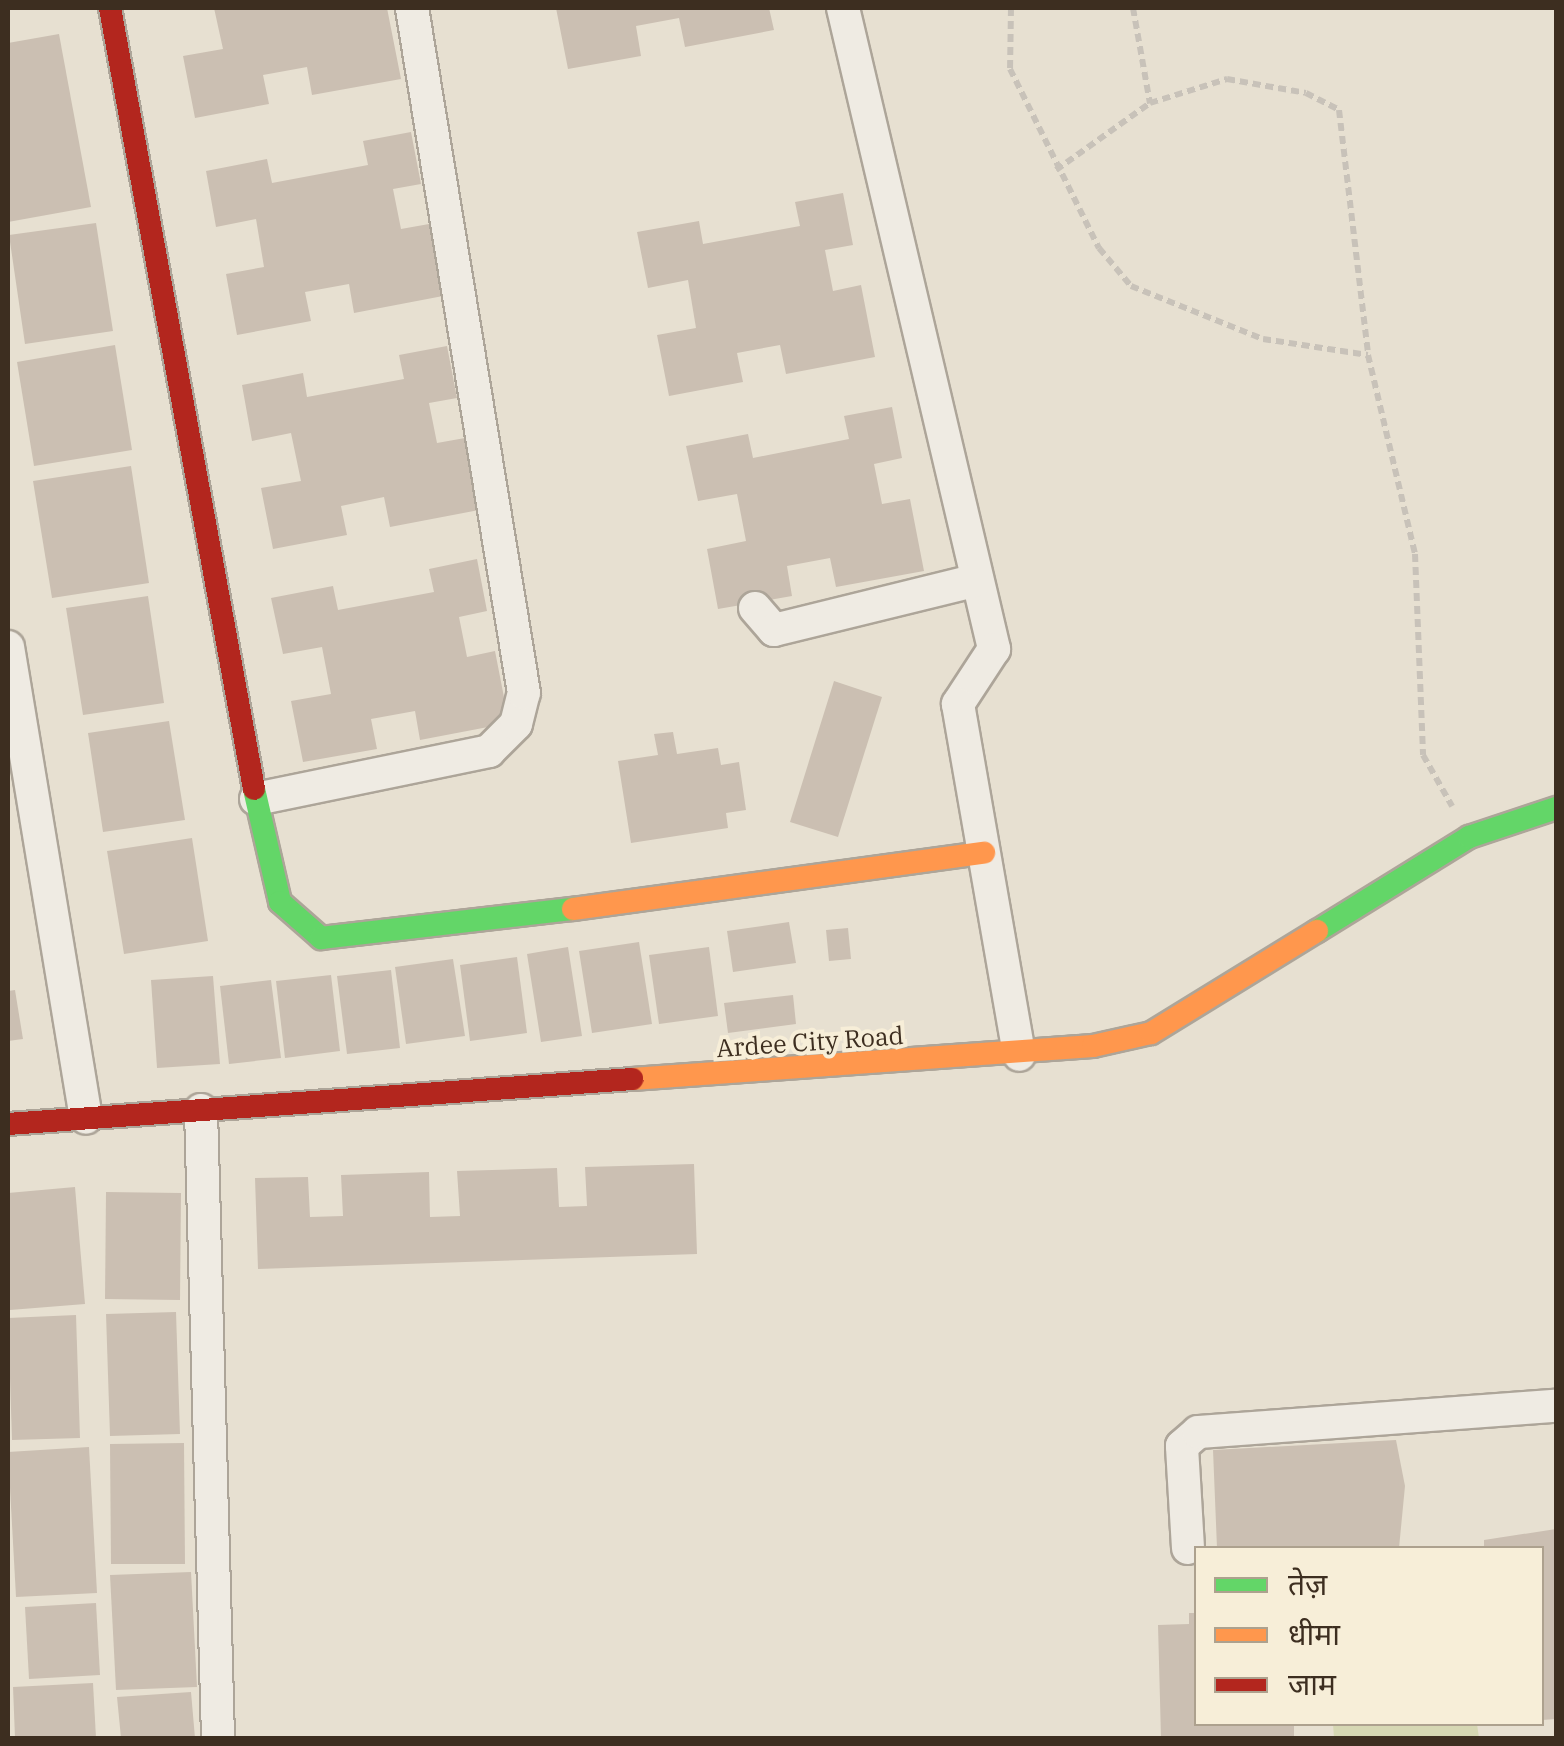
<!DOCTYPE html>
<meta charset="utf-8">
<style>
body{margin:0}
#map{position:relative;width:1564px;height:1746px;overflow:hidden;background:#e7e0d1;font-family:"IBM Plex Serif","Noto Sans Devanagari",serif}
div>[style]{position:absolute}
.green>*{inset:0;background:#d6d7b3}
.building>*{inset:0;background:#cbbfb2}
.path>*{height:6px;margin-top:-3px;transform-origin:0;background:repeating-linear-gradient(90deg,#c8c2b9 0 8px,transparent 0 13px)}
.roads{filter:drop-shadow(2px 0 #ada599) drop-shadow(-2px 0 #ada599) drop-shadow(0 2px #ada599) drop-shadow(0 -2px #ada599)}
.street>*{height:32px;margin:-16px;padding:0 16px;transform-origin:16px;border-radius:16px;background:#efebe3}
.fast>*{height:22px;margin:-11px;padding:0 11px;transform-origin:11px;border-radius:11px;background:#63d668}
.slow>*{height:22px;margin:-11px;padding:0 11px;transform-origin:11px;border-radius:11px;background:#ff974d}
.jam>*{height:22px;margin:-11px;padding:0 11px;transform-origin:11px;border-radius:11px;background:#b3261e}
span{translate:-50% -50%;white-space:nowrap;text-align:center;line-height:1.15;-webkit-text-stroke:8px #f7eed8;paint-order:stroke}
.street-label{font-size:25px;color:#3d2e20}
.frame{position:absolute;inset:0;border:10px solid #3d2e20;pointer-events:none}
.legend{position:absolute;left:1194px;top:1546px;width:350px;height:180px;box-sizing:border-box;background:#f7eed8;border:2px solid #ada18e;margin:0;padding:12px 18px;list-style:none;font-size:30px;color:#3d2e20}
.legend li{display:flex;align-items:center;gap:20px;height:50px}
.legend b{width:50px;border:2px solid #ada18e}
</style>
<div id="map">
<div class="green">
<div style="clip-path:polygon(1333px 1724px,1477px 1724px,1479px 1738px,1334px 1738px)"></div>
</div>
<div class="building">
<div style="clip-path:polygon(214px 8px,387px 8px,401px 79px,312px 95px,307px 67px,263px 75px,269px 104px,195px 118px,183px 56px,223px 49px)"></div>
<div style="clip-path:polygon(556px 8px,769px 8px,774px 30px,685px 47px,679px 18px,636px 26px,641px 56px,568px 69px)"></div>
<div style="clip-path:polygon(59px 34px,91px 207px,8px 222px,8px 43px)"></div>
<div style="clip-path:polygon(411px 132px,421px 184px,393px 189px,401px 229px,429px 224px,443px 296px,354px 313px,349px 284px,305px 292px,311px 321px,237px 335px,226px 274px,264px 267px,256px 219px,216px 227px,206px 171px,267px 159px,272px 183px,368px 165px,363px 141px)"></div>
<div style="clip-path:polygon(843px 193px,853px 245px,825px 250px,833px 291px,861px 285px,875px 357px,786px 374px,780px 345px,737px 353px,743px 382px,669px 396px,657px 335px,696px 328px,688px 280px,648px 288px,637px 232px,699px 221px,703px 244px,800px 226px,795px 202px)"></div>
<div style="clip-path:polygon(96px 223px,113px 331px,25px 344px,9px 235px)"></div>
<div style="clip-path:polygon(115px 345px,132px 450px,34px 466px,17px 362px)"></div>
<div style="clip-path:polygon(447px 346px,457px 398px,429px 403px,437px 443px,465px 438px,479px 510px,390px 527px,384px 497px,341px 506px,347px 535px,273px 549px,261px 488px,301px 481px,291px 433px,252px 441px,242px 385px,303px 373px,307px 397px,404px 379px,399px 355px)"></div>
<div style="clip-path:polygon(892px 407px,902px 458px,874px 464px,882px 504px,910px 499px,924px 571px,836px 587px,830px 558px,787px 566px,792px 596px,718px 609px,707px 549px,746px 541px,737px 494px,698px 501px,686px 446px,748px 434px,753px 458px,849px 439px,844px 416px)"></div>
<div style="clip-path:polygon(131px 466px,149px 583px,52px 598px,33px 481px)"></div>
<div style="clip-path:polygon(477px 559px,487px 611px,459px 617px,467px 657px,495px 651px,509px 723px,420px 740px,415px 711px,371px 719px,377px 749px,303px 762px,291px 701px,331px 694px,322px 647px,283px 654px,271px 598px,333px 586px,338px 610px,434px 592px,429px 569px)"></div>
<div style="clip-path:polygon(148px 596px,164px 703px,83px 715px,66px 608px)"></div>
<div style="clip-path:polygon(834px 681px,882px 697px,838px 837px,790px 822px)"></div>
<div style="clip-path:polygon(169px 721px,185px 820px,103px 832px,88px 733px)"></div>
<div style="clip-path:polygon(673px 732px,677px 754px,718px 748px,721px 765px,739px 762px,746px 810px,726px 813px,728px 828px,631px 843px,618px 761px,658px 755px,654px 734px)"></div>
<div style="clip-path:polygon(192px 838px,208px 941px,124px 954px,107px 851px)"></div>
<div style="clip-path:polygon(789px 922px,796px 963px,733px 972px,727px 931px)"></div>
<div style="clip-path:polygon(848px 928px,851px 959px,829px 961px,826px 930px)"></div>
<div style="clip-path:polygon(639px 942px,652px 1024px,592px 1033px,579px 951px)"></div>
<div style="clip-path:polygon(568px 947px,582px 1036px,541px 1042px,527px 954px)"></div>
<div style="clip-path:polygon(709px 947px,718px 1016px,659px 1024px,649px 955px)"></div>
<div style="clip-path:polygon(517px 957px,527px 1033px,470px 1041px,460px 965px)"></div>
<div style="clip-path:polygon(453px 959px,465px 1036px,406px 1044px,395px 967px)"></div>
<div style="clip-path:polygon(391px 970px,400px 1048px,347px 1054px,337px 976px)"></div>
<div style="clip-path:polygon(331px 975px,340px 1051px,285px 1058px,276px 981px)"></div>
<div style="clip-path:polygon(213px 976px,220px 1064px,157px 1068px,151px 980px)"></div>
<div style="clip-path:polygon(271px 980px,281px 1058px,229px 1064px,220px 986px)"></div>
<div style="clip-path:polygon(15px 990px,23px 1039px,8px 1041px,8px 991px)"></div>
<div style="clip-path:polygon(793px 995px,796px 1024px,728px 1033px,724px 1003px)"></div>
<div style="clip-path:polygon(694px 1164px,697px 1254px,258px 1269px,255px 1178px,308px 1177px,310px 1217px,343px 1216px,341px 1175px,429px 1172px,430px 1217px,460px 1216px,457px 1171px,557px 1168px,559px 1207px,587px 1206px,585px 1167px)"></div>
<div style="clip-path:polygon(75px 1187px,85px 1304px,10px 1310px,8px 1193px)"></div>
<div style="clip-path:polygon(106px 1192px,181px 1193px,180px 1300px,105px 1299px)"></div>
<div style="clip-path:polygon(176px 1312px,180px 1434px,110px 1436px,106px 1314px)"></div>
<div style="clip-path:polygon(76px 1315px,80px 1438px,12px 1440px,8px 1318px)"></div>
<div style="clip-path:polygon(1396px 1440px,1405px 1486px,1399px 1548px,1217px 1548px,1213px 1450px)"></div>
<div style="clip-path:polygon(184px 1443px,185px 1564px,111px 1564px,110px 1444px)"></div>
<div style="clip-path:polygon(89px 1447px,97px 1593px,16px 1597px,8px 1452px)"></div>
<div style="clip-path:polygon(1556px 1529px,1556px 1719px,1542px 1720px,1542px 1548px,1484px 1548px,1484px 1540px)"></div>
<div style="clip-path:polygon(191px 1572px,197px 1687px,116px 1690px,110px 1575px)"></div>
<div style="clip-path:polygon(96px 1603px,100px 1675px,29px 1679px,25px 1607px)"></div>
<div style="clip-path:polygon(1189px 1613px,1196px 1613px,1196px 1724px,1294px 1724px,1294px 1738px,1161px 1738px,1158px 1625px,1189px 1624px)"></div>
<div style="clip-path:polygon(93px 1683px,96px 1738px,15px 1738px,13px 1687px)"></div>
<div style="clip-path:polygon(191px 1692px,195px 1738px,121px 1738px,117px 1697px)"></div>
</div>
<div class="path">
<div style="left:1011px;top:8px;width:61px;rotate:90.9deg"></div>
<div style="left:1010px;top:69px;width:200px;rotate:63.6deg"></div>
<div style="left:1099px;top:248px;width:50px;rotate:49.9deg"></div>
<div style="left:1131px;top:286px;width:142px;rotate:21.9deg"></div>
<div style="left:1263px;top:339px;width:106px;rotate:8.7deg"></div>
<div style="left:1133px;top:8px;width:97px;rotate:79.9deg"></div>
<div style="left:1056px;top:170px;width:115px;rotate:-35.5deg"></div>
<div style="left:1150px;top:103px;width:81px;rotate:-17.3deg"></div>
<div style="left:1227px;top:79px;width:80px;rotate:10deg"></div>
<div style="left:1306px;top:93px;width:37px;rotate:27deg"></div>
<div style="left:1339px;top:110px;width:247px;rotate:83.2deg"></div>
<div style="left:1368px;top:355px;width:204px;rotate:76.7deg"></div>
<div style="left:1415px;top:554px;width:201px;rotate:87.7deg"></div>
<div style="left:1423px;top:755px;width:59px;rotate:60.4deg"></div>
</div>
<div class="roads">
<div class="street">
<div style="left:843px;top:8px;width:659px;rotate:76.74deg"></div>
<div style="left:994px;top:649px;width:66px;rotate:123.2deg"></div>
<div style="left:958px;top:704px;width:356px;rotate:80.1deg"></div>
<div style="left:755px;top:608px;width:29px;rotate:49deg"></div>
<div style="left:774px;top:630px;width:209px;rotate:-13.8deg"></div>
<div style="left:8px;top:647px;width:477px;rotate:80.6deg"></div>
<div style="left:256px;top:799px;width:238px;rotate:-11.6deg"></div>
<div style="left:489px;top:751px;width:38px;rotate:-45deg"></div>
<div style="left:516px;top:724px;width:32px;rotate:-76deg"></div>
<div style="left:524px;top:693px;width:694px;rotate:-99.29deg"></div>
<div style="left:201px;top:1110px;width:628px;rotate:88.45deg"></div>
<div style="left:1188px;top:1548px;width:102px;rotate:-93.4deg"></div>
<div style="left:1182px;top:1446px;width:21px;rotate:-41deg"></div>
<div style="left:1198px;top:1432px;width:359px;rotate:-4.2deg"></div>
</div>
<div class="fast">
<div style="left:254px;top:789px;width:116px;rotate:77deg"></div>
<div style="left:280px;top:902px;width:55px;rotate:41.3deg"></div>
<div style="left:321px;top:938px;width:254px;rotate:-6.6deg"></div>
<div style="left:1317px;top:931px;width:179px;rotate:-31.7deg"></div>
<div style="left:1469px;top:837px;width:92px;rotate:-18.4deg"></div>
</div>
<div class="slow">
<div style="left:573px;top:909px;width:415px;rotate:-7.8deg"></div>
<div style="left:632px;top:1079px;width:462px;rotate:-4.1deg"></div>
<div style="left:1093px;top:1046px;width:59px;rotate:-12.6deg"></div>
<div style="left:1151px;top:1033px;width:195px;rotate:-31.6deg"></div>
</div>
<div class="jam">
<div style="left:110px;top:8px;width:794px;rotate:79.55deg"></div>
<div style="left:8px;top:1124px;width:626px;rotate:-4.12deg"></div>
</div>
</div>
<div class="street-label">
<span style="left:810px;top:1042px;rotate:-4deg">Ardee City Road</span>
</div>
<div class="frame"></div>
<ul class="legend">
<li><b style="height:12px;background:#63d668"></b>तेज़</li>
<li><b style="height:12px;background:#ff974d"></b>धीमा</li>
<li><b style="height:12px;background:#b3261e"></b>जाम</li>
</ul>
</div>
